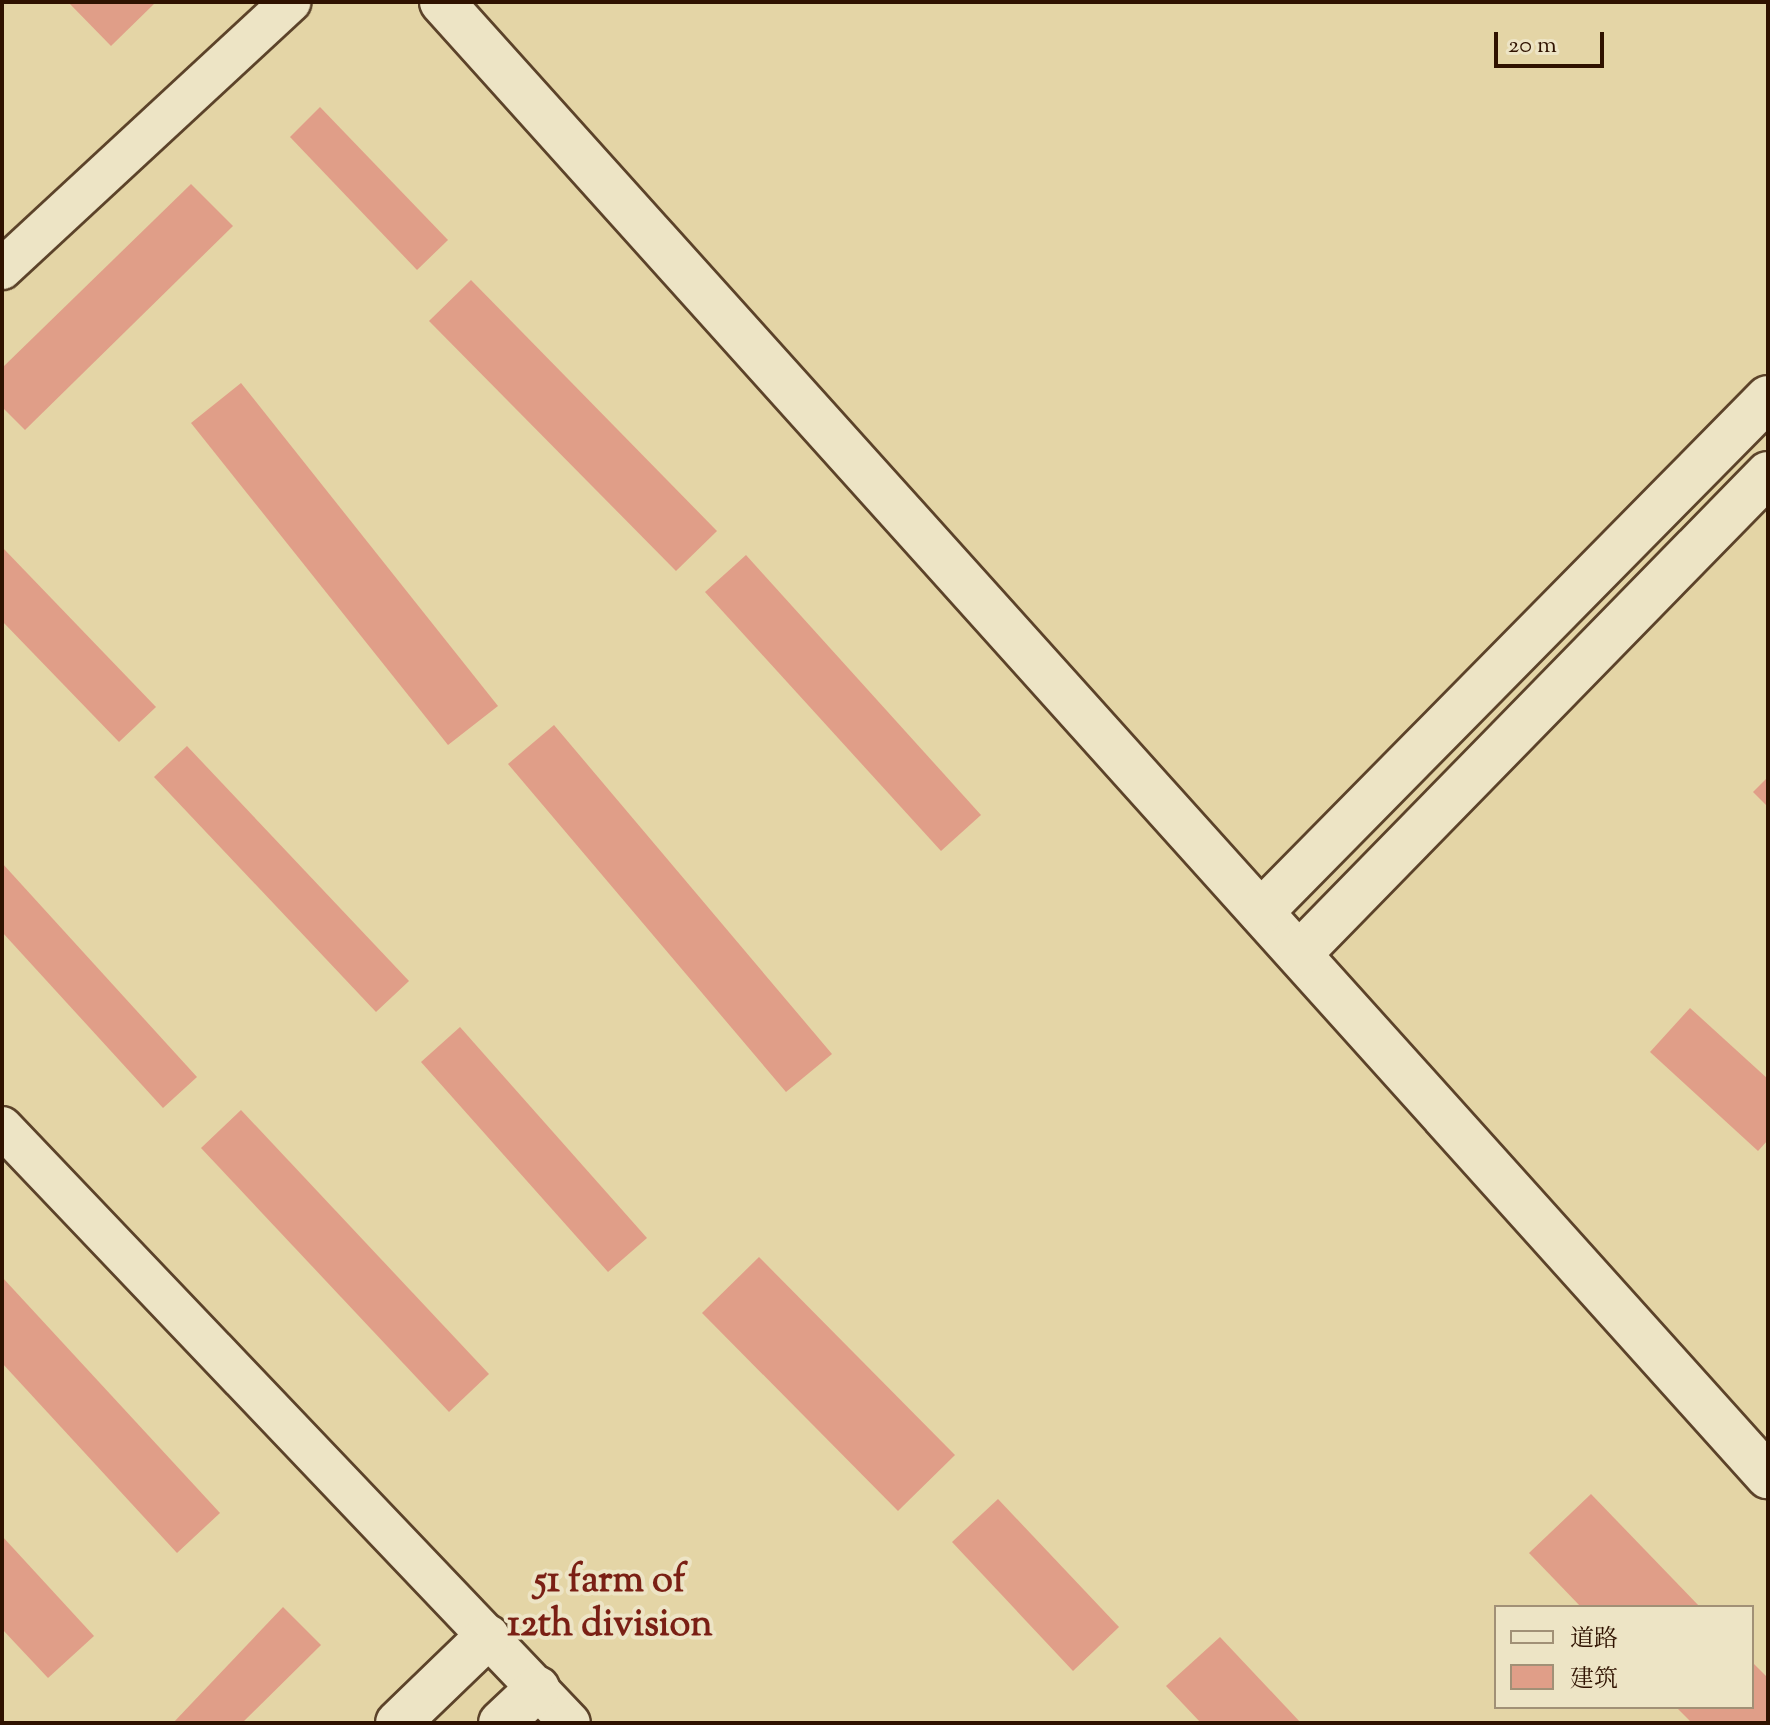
<!DOCTYPE html>
<meta charset="utf-8">
<style>
body{margin:0}
#map{position:relative;width:1770px;height:1725px;overflow:hidden;background:#e4d5a6;font-family:"Sorts Mill Goudy","Noto Serif SC",serif}
div>[style]{position:absolute}
.building>*{inset:0;background:#e09e88}
.roads{filter:drop-shadow(2px 0 #5c432a) drop-shadow(-2px 0 #5c432a) drop-shadow(0 2px #5c432a) drop-shadow(0 -2px #5c432a)}
.minor>*{height:40px;margin:-20px;padding:0 20px;transform-origin:20px;border-radius:20px;background:#ede4c5}
.tertiary>*{height:44px;margin:-22px;padding:0 22px;transform-origin:22px;border-radius:22px;background:#ede4c5}
span{translate:-50% -50%;white-space:nowrap;text-align:center;line-height:1.15;-webkit-text-stroke:8px #ede4c5;paint-order:stroke}
.district-label{font-size:38px;color:#7a1f14;font-weight:700}
.frame{position:absolute;inset:0;border:4px solid #2f1200;pointer-events:none}
.legend{position:absolute;left:1494px;top:1605px;width:260px;height:104px;box-sizing:border-box;background:#ede4c5;border:2px solid #a19076;margin:0;padding:10px 14px;list-style:none;font-size:24px;color:#2f1200}
.legend li{display:flex;align-items:center;gap:16px;height:40px}
.legend b{width:40px;border:2px solid #a19076}
.scale{position:absolute;left:1494px;top:32px;width:110px;height:36px;box-sizing:border-box;border:4px solid #2f1200;border-top:0;padding-left:10px;font-size:24px;line-height:28px;white-space:nowrap;color:#2f1200;-webkit-text-stroke:6px #ede4c5;paint-order:stroke}
</style>
<div id="map">
<div class="building">
<div style="clip-path:polygon(68px 2px,156px 2px,111px 46px)"></div>
<div style="clip-path:polygon(320px 107px,448px 240px,417px 270px,290px 137px)"></div>
<div style="clip-path:polygon(191px 184px,233px 226px,25px 430px,2px 407px,2px 368px)"></div>
<div style="clip-path:polygon(471px 280px,717px 531px,676px 571px,429px 321px)"></div>
<div style="clip-path:polygon(241px 383px,498px 706px,448px 745px,191px 423px)"></div>
<div style="clip-path:polygon(2px 547px,156px 707px,119px 742px,2px 621px)"></div>
<div style="clip-path:polygon(746px 555px,981px 815px,941px 851px,705px 592px)"></div>
<div style="clip-path:polygon(554px 725px,832px 1054px,786px 1092px,508px 764px)"></div>
<div style="clip-path:polygon(187px 746px,409px 981px,376px 1012px,154px 777px)"></div>
<div style="clip-path:polygon(1768px 777px,1768px 807px,1753px 792px)"></div>
<div style="clip-path:polygon(2px 863px,197px 1077px,163px 1108px,2px 932px)"></div>
<div style="clip-path:polygon(1690px 1008px,1768px 1079px,1768px 1140px,1758px 1151px,1650px 1052px)"></div>
<div style="clip-path:polygon(460px 1027px,647px 1238px,608px 1272px,421px 1062px)"></div>
<div style="clip-path:polygon(241px 1110px,489px 1374px,449px 1412px,201px 1148px)"></div>
<div style="clip-path:polygon(759px 1257px,955px 1455px,898px 1511px,702px 1313px)"></div>
<div style="clip-path:polygon(2px 1277px,220px 1513px,177px 1553px,2px 1363px)"></div>
<div style="clip-path:polygon(1591px 1494px,1700px 1607px,1581px 1607px,1529px 1553px)"></div>
<div style="clip-path:polygon(998px 1499px,1119px 1627px,1073px 1671px,952px 1542px)"></div>
<div style="clip-path:polygon(2px 1536px,94px 1636px,48px 1678px,2px 1629px)"></div>
<div style="clip-path:polygon(283px 1607px,321px 1645px,242px 1723px,173px 1723px)"></div>
<div style="clip-path:polygon(1220px 1637px,1301px 1723px,1201px 1723px,1166px 1686px)"></div>
<div style="clip-path:polygon(1752px 1662px,1768px 1678px,1768px 1723px,1692px 1723px,1676px 1707px,1752px 1707px)"></div>
</div>
<div class="roads">
<div class="minor">
<div style="left:2px;top:269px;width:393px;rotate:-42.8deg"></div>
<div style="left:2px;top:1127px;width:823px;rotate:46.38deg"></div>
</div>
<div class="tertiary">
<div style="left:442px;top:2px;width:1983px;rotate:48.03deg"></div>
<div style="left:1261px;top:912px;width:722px;rotate:-45.39deg"></div>
<div style="left:1299px;top:954px;width:671px;rotate:-45.66deg"></div>
<div style="left:398px;top:1723px;width:124px;rotate:-44deg"></div>
<div style="left:501px;top:1723px;width:50px;rotate:-43.4deg"></div>
</div>
</div>
<div class="district-label">
<span style="left:610px;top:1605px">51 farm of<br>12th division</span>
</div>
<div class="frame"></div>
<ul class="legend">
<li><b style="height:10px;background:#ede4c5"></b>道路</li>
<li><b style="height:22px;background:#e09e88"></b>建筑</li>
</ul>
<div class="scale">20 m</div>
</div>
